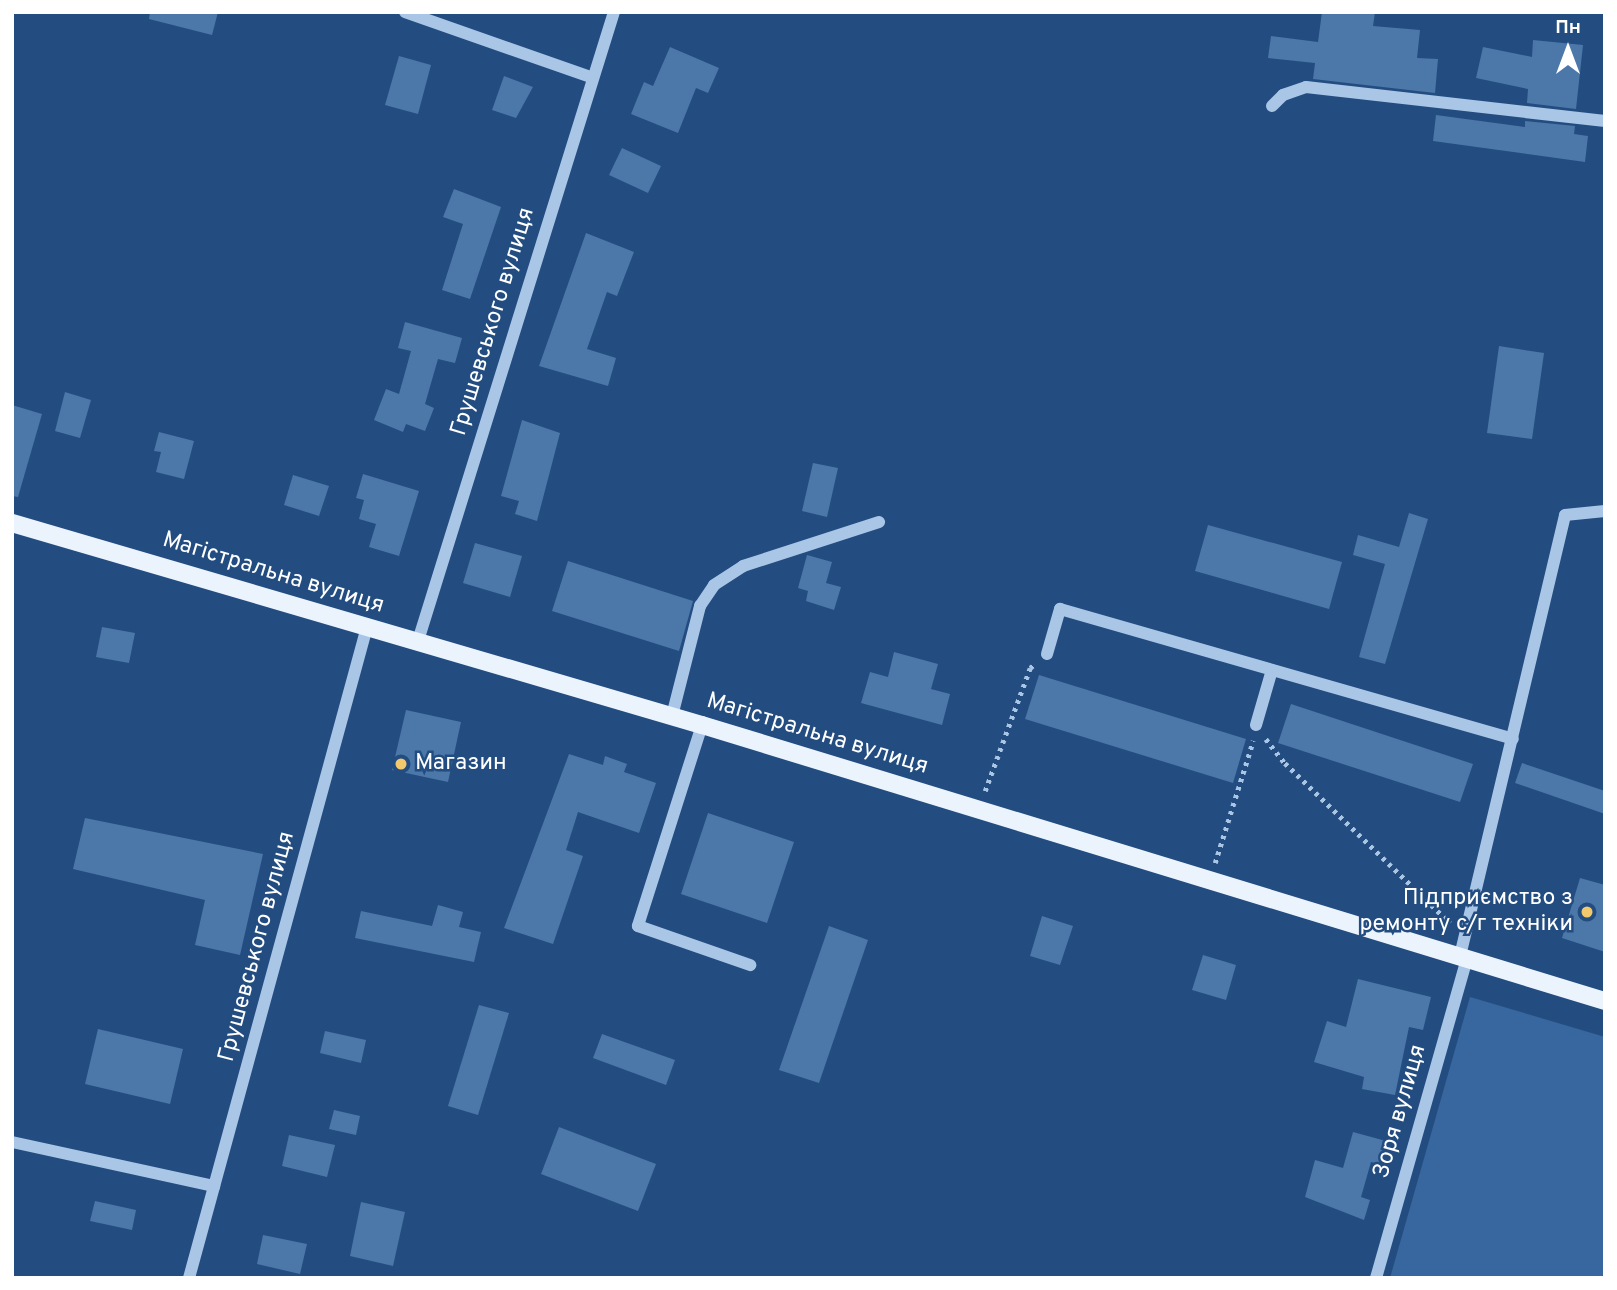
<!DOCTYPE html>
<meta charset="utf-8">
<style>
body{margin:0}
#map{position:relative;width:1617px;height:1290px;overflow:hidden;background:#234d80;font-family:Overpass,sans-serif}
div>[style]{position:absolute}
.green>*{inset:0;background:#37679e}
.building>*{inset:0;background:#4b77a9}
.path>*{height:4.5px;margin-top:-2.25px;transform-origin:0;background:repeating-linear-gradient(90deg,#aac6e7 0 3.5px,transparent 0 8.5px)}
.minor>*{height:12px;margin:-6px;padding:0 6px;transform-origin:6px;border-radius:6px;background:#aac6e7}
.major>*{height:18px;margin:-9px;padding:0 9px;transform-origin:9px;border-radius:9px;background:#ebf3fd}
.dots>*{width:19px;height:19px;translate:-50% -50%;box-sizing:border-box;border:4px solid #234d80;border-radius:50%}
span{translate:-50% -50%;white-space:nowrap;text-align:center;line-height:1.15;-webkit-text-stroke:5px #234d80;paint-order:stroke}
.street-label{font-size:23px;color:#fff}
.poi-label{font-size:23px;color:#fff}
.left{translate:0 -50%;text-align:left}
.right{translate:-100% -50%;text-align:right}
.frame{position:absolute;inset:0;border:14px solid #fff;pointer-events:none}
.north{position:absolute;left:1533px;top:14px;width:70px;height:70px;-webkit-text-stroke:5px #234d80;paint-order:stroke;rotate:0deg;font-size:19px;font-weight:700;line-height:28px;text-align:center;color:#fff}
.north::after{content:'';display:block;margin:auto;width:24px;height:32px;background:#fff;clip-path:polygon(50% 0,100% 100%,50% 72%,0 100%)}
</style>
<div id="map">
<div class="green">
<div style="clip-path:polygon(1470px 997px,1605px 1037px,1605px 1278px,1390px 1278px)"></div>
</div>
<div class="building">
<div style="clip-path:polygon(150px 12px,218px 12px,212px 35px,149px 19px)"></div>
<div style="clip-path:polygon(1322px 12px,1375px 12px,1373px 26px,1420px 30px,1417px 58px,1438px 59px,1435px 93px,1313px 79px,1315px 63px,1268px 58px,1271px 36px,1318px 42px)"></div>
<div style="clip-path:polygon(1533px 40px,1583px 45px,1576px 109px,1527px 103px,1528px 89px,1476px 78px,1483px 47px,1532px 57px)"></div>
<div style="clip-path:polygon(670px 47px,719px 68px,708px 93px,696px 88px,678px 133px,631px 114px,644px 82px,653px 86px)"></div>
<div style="clip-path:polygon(399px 56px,431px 65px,418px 114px,385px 105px)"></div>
<div style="clip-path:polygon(504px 76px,533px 87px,516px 118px,492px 110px)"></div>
<div style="clip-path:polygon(1436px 115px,1525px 127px,1525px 121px,1575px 126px,1574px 134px,1588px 136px,1585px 162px,1433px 141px)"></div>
<div style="clip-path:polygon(622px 148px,661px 166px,648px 193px,609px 175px)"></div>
<div style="clip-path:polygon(454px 189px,501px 207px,470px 299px,442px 290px,463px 224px,443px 217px)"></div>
<div style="clip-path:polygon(586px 233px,634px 252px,617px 296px,607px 292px,587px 349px,616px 358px,608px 386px,539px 366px)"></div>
<div style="clip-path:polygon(405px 322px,462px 338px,455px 363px,438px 359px,425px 404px,434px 408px,425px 431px,406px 424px,403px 432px,374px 420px,386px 389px,399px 394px,411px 351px,398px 348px)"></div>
<div style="clip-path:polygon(1499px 346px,1544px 353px,1532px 439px,1487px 433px)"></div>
<div style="clip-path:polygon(65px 392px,91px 400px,80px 438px,55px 431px)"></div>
<div style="clip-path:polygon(12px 405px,42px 414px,18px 497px,12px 496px)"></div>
<div style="clip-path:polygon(522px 420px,560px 433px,537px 521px,515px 514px,519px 501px,501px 496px)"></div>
<div style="clip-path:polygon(159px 432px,194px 441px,184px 479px,156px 472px,161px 452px,154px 451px)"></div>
<div style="clip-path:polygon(813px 463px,838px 468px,827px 517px,802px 511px)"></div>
<div style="clip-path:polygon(363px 474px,419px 491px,399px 556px,369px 547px,376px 524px,359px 519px,364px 500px,356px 498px)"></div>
<div style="clip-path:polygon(293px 475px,329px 486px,319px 516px,284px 505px)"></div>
<div style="clip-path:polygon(1409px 513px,1428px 519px,1385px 664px,1359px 657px,1385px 564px,1353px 555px,1358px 535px,1399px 547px)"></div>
<div style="clip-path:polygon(1208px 525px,1342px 562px,1329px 609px,1195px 571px)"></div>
<div style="clip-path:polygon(475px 543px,522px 556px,510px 597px,463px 583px)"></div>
<div style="clip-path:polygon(807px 555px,832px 562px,826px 583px,841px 587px,834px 610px,806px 601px,808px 591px,798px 588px)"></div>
<div style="clip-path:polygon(568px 561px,693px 601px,679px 651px,552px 611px)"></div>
<div style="clip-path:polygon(102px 627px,135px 633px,129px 663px,96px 657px)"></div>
<div style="clip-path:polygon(894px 652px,938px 664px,931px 689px,950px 694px,942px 725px,861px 703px,870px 672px,888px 677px)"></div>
<div style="clip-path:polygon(1039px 675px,1246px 739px,1233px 783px,1025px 719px)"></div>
<div style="clip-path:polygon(1291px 704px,1473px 764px,1460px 802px,1278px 743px)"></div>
<div style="clip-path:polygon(406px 710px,461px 722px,448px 782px,392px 770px)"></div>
<div style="clip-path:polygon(569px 754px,603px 765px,605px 756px,627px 764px,624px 772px,656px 783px,639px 833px,578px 812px,566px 850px,583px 856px,553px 944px,504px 928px)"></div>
<div style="clip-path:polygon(1522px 763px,1605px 791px,1605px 814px,1515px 783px)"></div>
<div style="clip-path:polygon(708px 813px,794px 842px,767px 923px,681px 894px)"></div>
<div style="clip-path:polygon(85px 818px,263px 854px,240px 955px,195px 945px,205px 900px,73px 869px)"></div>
<div style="clip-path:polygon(1580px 878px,1605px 885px,1605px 952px,1562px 938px)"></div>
<div style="clip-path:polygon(438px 905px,463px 912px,459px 927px,481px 932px,474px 962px,355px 938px,361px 911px,432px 926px)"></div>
<div style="clip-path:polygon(1042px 916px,1073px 926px,1060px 965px,1030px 956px)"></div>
<div style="clip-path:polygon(829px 926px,868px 940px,819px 1083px,779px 1070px)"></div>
<div style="clip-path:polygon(1203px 955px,1236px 965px,1226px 1000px,1192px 990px)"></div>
<div style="clip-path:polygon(1358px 979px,1431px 997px,1423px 1030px,1409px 1027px,1395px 1095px,1362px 1089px,1364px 1077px,1314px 1062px,1327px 1021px,1346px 1027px)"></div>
<div style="clip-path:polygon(479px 1005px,509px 1013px,478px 1115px,448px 1106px)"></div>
<div style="clip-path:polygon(98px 1029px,183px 1049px,170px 1104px,85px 1084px)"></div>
<div style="clip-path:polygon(325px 1031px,366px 1040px,361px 1063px,320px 1053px)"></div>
<div style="clip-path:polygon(602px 1034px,675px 1060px,666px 1085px,593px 1058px)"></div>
<div style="clip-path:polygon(334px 1110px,360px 1116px,356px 1135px,329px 1129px)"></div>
<div style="clip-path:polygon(559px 1127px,656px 1164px,638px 1211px,541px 1174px)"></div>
<div style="clip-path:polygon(1353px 1132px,1386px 1141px,1379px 1164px,1371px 1162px,1361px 1197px,1370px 1200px,1364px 1220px,1305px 1197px,1315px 1160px,1343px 1168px)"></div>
<div style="clip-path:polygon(289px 1135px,335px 1145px,327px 1177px,282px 1166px)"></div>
<div style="clip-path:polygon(95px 1201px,136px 1210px,132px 1230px,90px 1221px)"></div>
<div style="clip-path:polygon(361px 1202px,405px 1212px,393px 1266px,350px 1256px)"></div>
<div style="clip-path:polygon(263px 1235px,307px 1244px,300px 1274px,257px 1264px)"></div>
</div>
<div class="path">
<div style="left:1266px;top:739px;width:31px;rotate:52deg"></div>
<div style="left:1285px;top:763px;width:230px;rotate:44.1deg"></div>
<div style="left:985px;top:791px;width:131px;rotate:-69.9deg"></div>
<div style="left:1030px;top:668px;width:8px;rotate:-40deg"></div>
<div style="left:1215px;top:863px;width:128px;rotate:-72.7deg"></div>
</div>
<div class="minor">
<div style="left:405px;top:12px;width:197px;rotate:19.3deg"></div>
<div style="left:1272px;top:106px;width:16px;rotate:-45deg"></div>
<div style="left:1283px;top:95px;width:24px;rotate:-19deg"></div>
<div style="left:1306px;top:87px;width:301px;rotate:6.5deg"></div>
<div style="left:417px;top:644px;width:662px;rotate:-72.69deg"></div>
<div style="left:1047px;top:654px;width:47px;rotate:-73.9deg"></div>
<div style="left:1060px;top:609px;width:471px;rotate:16deg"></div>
<div style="left:672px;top:716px;width:114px;rotate:-75.7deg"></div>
<div style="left:700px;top:606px;width:25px;rotate:-56deg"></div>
<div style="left:714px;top:585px;width:35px;rotate:-33deg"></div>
<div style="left:743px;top:566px;width:143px;rotate:-17.9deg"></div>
<div style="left:702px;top:725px;width:211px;rotate:107.7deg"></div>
<div style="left:638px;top:926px;width:119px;rotate:19.2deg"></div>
<div style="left:1256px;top:725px;width:57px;rotate:-73.8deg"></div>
<div style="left:1460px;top:956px;width:453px;rotate:-76.6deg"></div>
<div style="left:1565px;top:515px;width:40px;rotate:-5.7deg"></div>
<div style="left:12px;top:1142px;width:207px;rotate:12.3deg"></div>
<div style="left:189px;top:1278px;width:675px;rotate:-74.71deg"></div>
<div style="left:1376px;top:1278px;width:333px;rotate:-74.1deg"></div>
</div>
<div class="major">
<div style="left:12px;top:523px;width:719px;rotate:16.32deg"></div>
<div style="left:702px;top:725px;width:944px;rotate:17deg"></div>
</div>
<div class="dots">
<div style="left:401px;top:764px;background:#f2c96c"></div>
<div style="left:1587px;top:912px;background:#f2c96c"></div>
</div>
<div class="street-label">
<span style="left:494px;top:322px;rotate:-73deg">Грушевського вулиця</span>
<span style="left:273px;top:574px;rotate:17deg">Магістральна вулиця</span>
<span style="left:817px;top:735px;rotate:17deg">Магістральна вулиця</span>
<span style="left:258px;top:947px;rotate:-75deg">Грушевського вулиця</span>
<span style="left:1401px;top:1112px;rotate:-74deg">Зоря вулиця</span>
</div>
<div class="poi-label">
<span class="left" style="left:415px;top:764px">Магазин</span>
<span class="right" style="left:1573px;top:912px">Підприємство з<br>ремонту с/г техніки</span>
</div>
<div class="frame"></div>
<div class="north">Пн</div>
</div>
